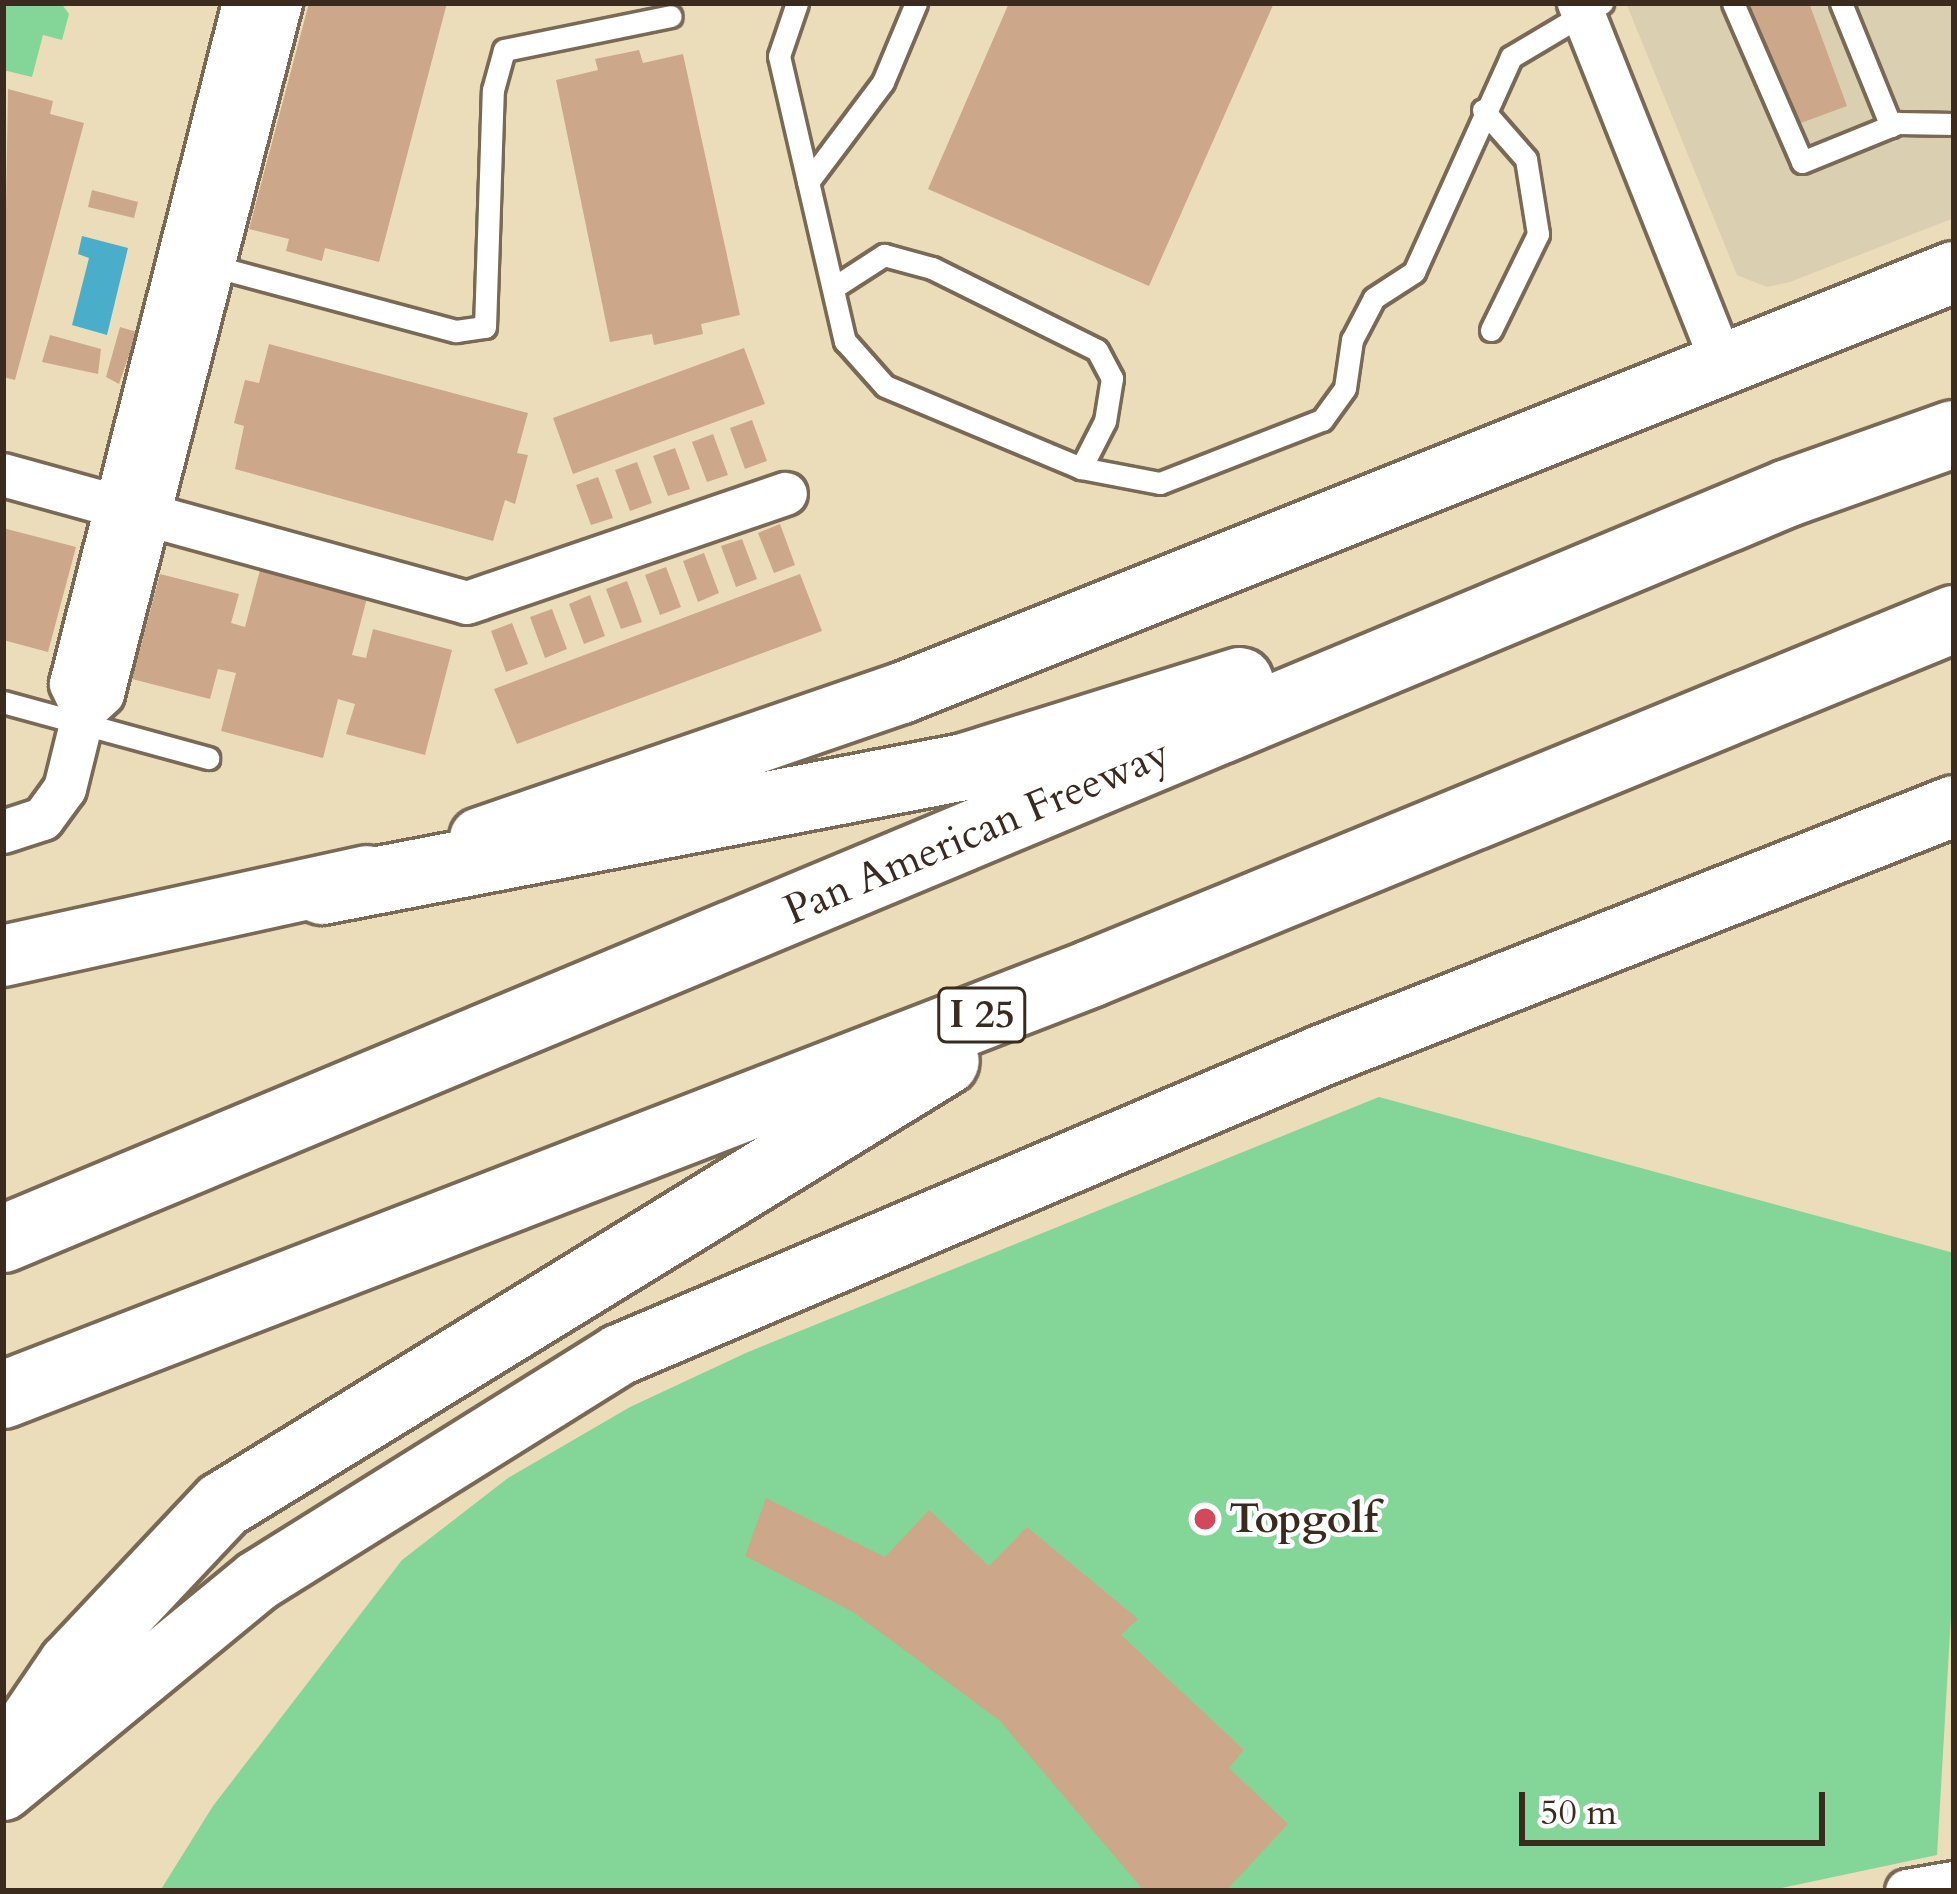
<!DOCTYPE html>
<style>
body{margin:0}
#map{position:relative;width:1957px;height:1894px;overflow:hidden;background:#ebddba;font-family:Cardo,serif}
div>[style]{position:absolute}
.built>*{inset:0;background:#dbcfb1}
.green>*{inset:0;background:#83d698}
.water>*{inset:0;background:#4aadca}
.building>*{inset:0;background:#cda789}
.roads{filter:drop-shadow(3px 0 #796955) drop-shadow(-3px 0 #796955) drop-shadow(0 3px #796955) drop-shadow(0 -3px #796955)}
.service>*{height:21px;margin:-10.5px;padding:0 10.5px;transform-origin:10.5px;border-radius:10.5px;background:#fff}
.minor>*{height:42px;margin:-21px;padding:0 21px;transform-origin:21px;border-radius:21px;background:#fff}
.secondary>*{height:60px;margin:-30px;padding:0 30px;transform-origin:30px;border-radius:30px;background:#fff}
.motorway>*{height:66px;margin:-33px;padding:0 33px;transform-origin:33px;border-radius:33px;background:#fff}
.dots>*{width:33px;height:33px;translate:-50% -50%;box-sizing:border-box;border:6px solid #fff;border-radius:50%}
span{translate:-50% -50%;white-space:nowrap;text-align:center;line-height:1.15;-webkit-text-stroke:9px #fff;paint-order:stroke}
.shield-label span{padding:3px 9px;background:#fff;border:3px solid;border-radius:9px;-webkit-text-stroke-width:0}
.shield-label{font-size:39px;color:#3b2a1e;font-weight:700}
.street-label{font-size:42px;color:#3b2a1e}
.poi-label{font-size:42px;color:#3b2a1e;font-weight:700}
.left{translate:0 -50%;text-align:left}
.frame{position:absolute;inset:0;border:6px solid #3b2a1e;pointer-events:none}
.scale{position:absolute;left:1519px;top:1792px;width:306px;height:54px;box-sizing:border-box;border:6px solid #3b2a1e;border-top:0;padding-left:15px;font-size:36px;line-height:42px;white-space:nowrap;color:#3b2a1e;-webkit-text-stroke:9px #fff;paint-order:stroke}
</style>
<div id="map">
<div class="built">
<div style="clip-path:polygon(1626px 3px,1954px 3px,1954px 218px,1790px 282px,1767px 287px,1737px 275px)"></div>
</div>
<div class="green">
<div style="clip-path:polygon(3px 3px,61px 3px,69px 14px,62px 40px,43px 35px,32px 77px,3px 70px)"></div>
<div style="clip-path:polygon(1379px 1097px,1954px 1253px,1954px 1565px,1937px 1855px,1768px 1891px,160px 1891px,213px 1806px,402px 1560px,508px 1478px,630px 1407px,748px 1352px)"></div>
</div>
<div class="water">
<div style="clip-path:polygon(82px 236px,128px 248px,107px 335px,72px 325px,89px 258px,78px 254px)"></div>
</div>
<div class="building">
<div style="clip-path:polygon(309px 3px,447px 3px,379px 262px,325px 248px,322px 261px,286px 251px,289px 239px,249px 229px)"></div>
<div style="clip-path:polygon(1009px 3px,1274px 3px,1149px 286px,928px 189px)"></div>
<div style="clip-path:polygon(1744px 3px,1809px 3px,1847px 106px,1790px 127px)"></div>
<div style="clip-path:polygon(639px 50px,643px 63px,683px 54px,740px 315px,701px 324px,703px 334px,654px 345px,652px 334px,610px 342px,556px 80px,598px 70px,595px 59px)"></div>
<div style="clip-path:polygon(8px 89px,53px 101px,50px 114px,84px 123px,15px 380px,3px 377px)"></div>
<div style="clip-path:polygon(92px 190px,138px 202px,134px 218px,88px 207px)"></div>
<div style="clip-path:polygon(120px 327px,137px 332px,119px 384px,106px 377px)"></div>
<div style="clip-path:polygon(50px 335px,101px 349px,98px 374px,42px 362px)"></div>
<div style="clip-path:polygon(269px 344px,528px 413px,517px 453px,528px 455px,515px 504px,505px 500px,493px 541px,235px 469px,244px 426px,234px 423px,245px 380px,259px 383px)"></div>
<div style="clip-path:polygon(744px 348px,765px 404px,573px 474px,553px 418px)"></div>
<div style="clip-path:polygon(752px 420px,767px 461px,745px 469px,730px 428px)"></div>
<div style="clip-path:polygon(713px 434px,728px 475px,707px 482px,692px 442px)"></div>
<div style="clip-path:polygon(675px 448px,690px 489px,668px 496px,653px 456px)"></div>
<div style="clip-path:polygon(637px 462px,652px 503px,630px 511px,615px 470px)"></div>
<div style="clip-path:polygon(598px 477px,613px 518px,591px 525px,576px 485px)"></div>
<div style="clip-path:polygon(780px 524px,795px 565px,774px 573px,758px 533px)"></div>
<div style="clip-path:polygon(3px 528px,76px 547px,48px 652px,3px 640px)"></div>
<div style="clip-path:polygon(742px 539px,757px 579px,736px 587px,721px 546px)"></div>
<div style="clip-path:polygon(704px 553px,719px 593px,698px 602px,683px 561px)"></div>
<div style="clip-path:polygon(666px 567px,681px 607px,660px 615px,645px 575px)"></div>
<div style="clip-path:polygon(260px 570px,367px 598px,352px 655px,366px 658px,373px 629px,452px 650px,425px 755px,346px 734px,355px 704px,338px 699px,323px 758px,221px 731px,236px 673px,218px 669px,210px 699px,132px 679px,160px 574px,239px 594px,231px 623px,245px 627px)"></div>
<div style="clip-path:polygon(800px 574px,822px 631px,517px 744px,494px 689px)"></div>
<div style="clip-path:polygon(627px 581px,642px 622px,621px 629px,606px 589px)"></div>
<div style="clip-path:polygon(590px 595px,605px 636px,584px 644px,569px 604px)"></div>
<div style="clip-path:polygon(552px 609px,567px 649px,545px 658px,530px 617px)"></div>
<div style="clip-path:polygon(512px 623px,528px 664px,506px 672px,491px 631px)"></div>
<div style="clip-path:polygon(766px 1498px,885px 1557px,929px 1510px,989px 1566px,1027px 1527px,1138px 1619px,1121px 1635px,1244px 1750px,1229px 1768px,1288px 1824px,1226px 1891px,1144px 1891px,1000px 1721px,853px 1612px,745px 1556px)"></div>
</div>
<div class="roads">
<div class="service">
<div style="left:797px;top:3px;width:56px;rotate:108.8deg"></div>
<div style="left:779px;top:56px;width:293px;rotate:77deg"></div>
<div style="left:845px;top:341px;width:60px;rotate:48.4deg"></div>
<div style="left:885px;top:386px;width:212px;rotate:22.7deg"></div>
<div style="left:1081px;top:468px;width:80px;rotate:10.8deg"></div>
<div style="left:1160px;top:483px;width:174px;rotate:-21.3deg"></div>
<div style="left:1322px;top:420px;width:39px;rotate:-54deg"></div>
<div style="left:1345px;top:388px;width:49px;rotate:-81.7deg"></div>
<div style="left:1352px;top:340px;width:47px;rotate:-62.4deg"></div>
<div style="left:1374px;top:298px;width:48px;rotate:-33deg"></div>
<div style="left:1414px;top:272px;width:236px;rotate:-65.7deg"></div>
<div style="left:1511px;top:57px;width:106px;rotate:-30.7deg"></div>
<div style="left:1733px;top:3px;width:173px;rotate:66.5deg"></div>
<div style="left:1802px;top:162px;width:104px;rotate:-22.1deg"></div>
<div style="left:1898px;top:123px;width:56px;rotate:1deg"></div>
<div style="left:1841px;top:3px;width:133px;rotate:67.9deg"></div>
<div style="left:1483px;top:110px;width:65px;rotate:48.7deg"></div>
<div style="left:1526px;top:159px;width:76px;rotate:80.9deg"></div>
<div style="left:1538px;top:234px;width:107px;rotate:116.1deg"></div>
<div style="left:808px;top:182px;width:125px;rotate:-53.1deg"></div>
<div style="left:883px;top:82px;width:86px;rotate:-67.3deg"></div>
<div style="left:209px;top:265px;width:256px;rotate:15deg"></div>
<div style="left:456px;top:331px;width:29px;rotate:-8deg"></div>
<div style="left:485px;top:327px;width:237px;rotate:-88.1deg"></div>
<div style="left:493px;top:90px;width:41px;rotate:-74.6deg"></div>
<div style="left:504px;top:50px;width:170px;rotate:-11.5deg"></div>
<div style="left:833px;top:288px;width:61px;rotate:-32.9deg"></div>
<div style="left:884px;top:255px;width:50px;rotate:15.2deg"></div>
<div style="left:932px;top:268px;width:184px;rotate:26.4deg"></div>
<div style="left:1097px;top:350px;width:32px;rotate:62deg"></div>
<div style="left:1112px;top:378px;width:44px;rotate:99.2deg"></div>
<div style="left:1105px;top:421px;width:53px;rotate:117.1deg"></div>
<div style="left:3px;top:702px;width:213px;rotate:15.3deg"></div>
</div>
<div class="minor">
<div style="left:1579px;top:3px;width:389px;rotate:68.3deg"></div>
<div style="left:3px;top:475px;width:481px;rotate:15.4deg"></div>
<div style="left:467px;top:603px;width:337px;rotate:-18.9deg"></div>
<div style="left:84px;top:712px;width:31px;rotate:-115deg"></div>
<div style="left:71px;top:684px;width:703px;rotate:-75.75deg"></div>
<div style="left:3px;top:832px;width:42px;rotate:-18deg"></div>
<div style="left:43px;top:819px;width:37px;rotate:-54deg"></div>
<div style="left:65px;top:789px;width:79px;rotate:-76.1deg"></div>
<div style="left:84px;top:712px;width:26px;rotate:-43deg"></div>
<div style="left:103px;top:694px;width:714px;rotate:-75.55deg"></div>
<div style="left:1907px;top:1891px;width:48px;rotate:-9.7deg"></div>
</div>
<div class="secondary">
<div style="left:480px;top:838px;width:446px;rotate:-19deg"></div>
<div style="left:902px;top:693px;width:1133px;rotate:-21.81deg"></div>
<div style="left:3px;top:956px;width:372px;rotate:-12.4deg"></div>
<div style="left:3px;top:1790px;width:331px;rotate:-39.4deg"></div>
<div style="left:259px;top:1580px;width:425px;rotate:-32deg"></div>
<div style="left:619px;top:1355px;width:765px;rotate:-23.08deg"></div>
<div style="left:1323px;top:1055px;width:678px;rotate:-21.53deg"></div>
</div>
<div class="motorway">
<div style="left:322px;top:891px;width:654px;rotate:-10.93deg"></div>
<div style="left:964px;top:767px;width:289px;rotate:-17.3deg"></div>
<div style="left:3px;top:1239px;width:1935px;rotate:-22.68deg"></div>
<div style="left:1788px;top:493px;width:176px;rotate:-19.6deg"></div>
<div style="left:3px;top:1395px;width:1166px;rotate:-21.17deg"></div>
<div style="left:1090px;top:974px;width:934px;rotate:-22.34deg"></div>
<div style="left:3px;top:1766px;width:122px;rotate:-55.7deg"></div>
<div style="left:72px;top:1665px;width:220px;rotate:-46.7deg"></div>
<div style="left:223px;top:1505px;width:848px;rotate:-31.55deg"></div>
</div>
</div>
<div class="dots">
<div style="left:1205px;top:1519px;background:#d1495b"></div>
</div>
<div class="shield-label">
<span style="left:982px;top:1015px">I 25</span>
</div>
<div class="street-label">
<span style="left:977px;top:832px;rotate:-23deg">Pan American Freeway</span>
</div>
<div class="poi-label">
<span class="left" style="left:1229px;top:1519px">Topgolf</span>
</div>
<div class="frame"></div>
<div class="scale">50 m</div>
</div>
